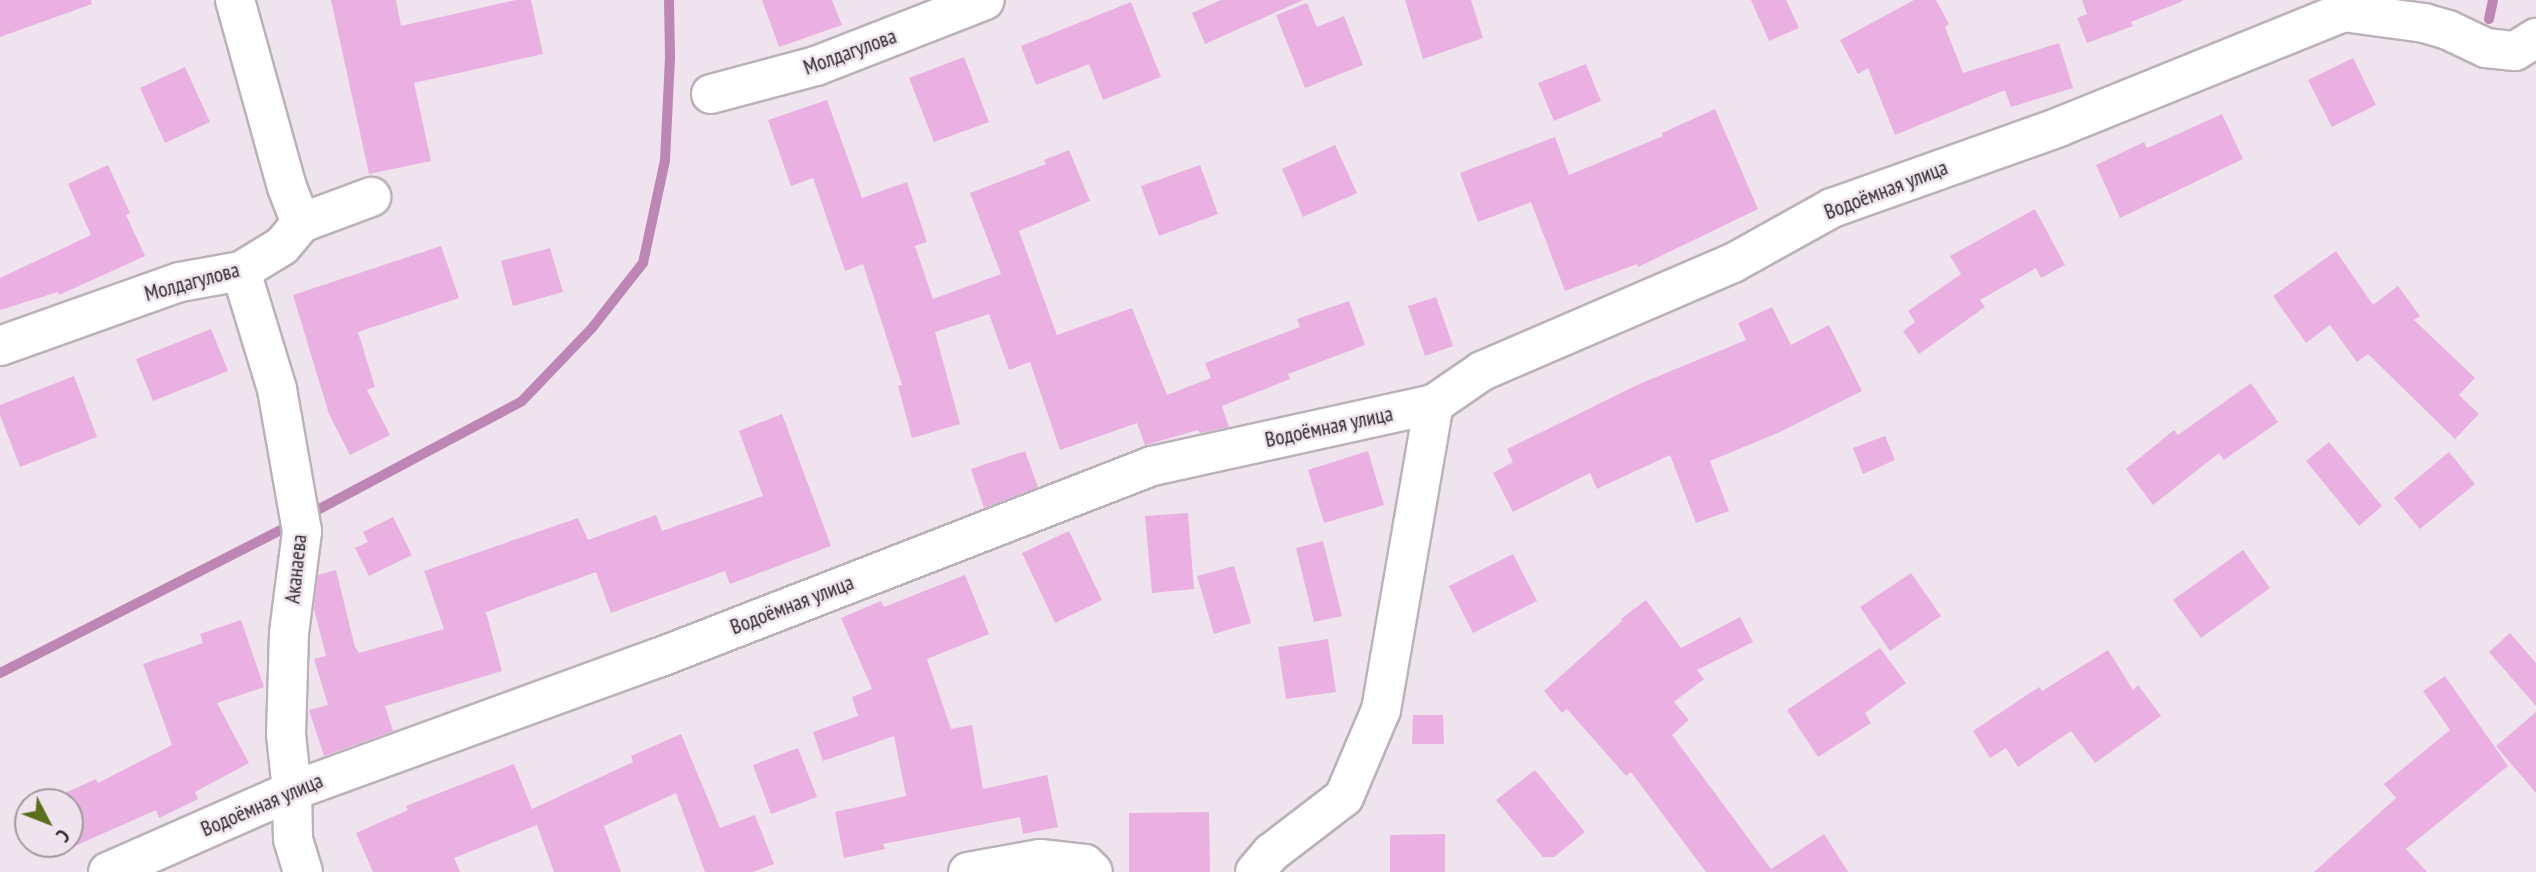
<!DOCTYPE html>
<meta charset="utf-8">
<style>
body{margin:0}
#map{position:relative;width:2536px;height:872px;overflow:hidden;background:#efe4ed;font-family:"PT Sans Narrow",sans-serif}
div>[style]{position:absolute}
.stream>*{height:10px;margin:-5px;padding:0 5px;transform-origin:5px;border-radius:5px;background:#bd86b5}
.building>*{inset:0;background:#eab0e2}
.roads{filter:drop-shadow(2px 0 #bbb1b9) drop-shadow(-2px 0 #bbb1b9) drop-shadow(0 2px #bbb1b9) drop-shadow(0 -2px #bbb1b9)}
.minor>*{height:38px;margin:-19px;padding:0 19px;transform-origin:19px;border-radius:19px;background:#fff}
.tertiary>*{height:38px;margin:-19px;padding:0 19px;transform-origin:19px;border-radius:19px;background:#fff}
span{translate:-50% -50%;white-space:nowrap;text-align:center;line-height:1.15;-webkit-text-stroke:5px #efe4ed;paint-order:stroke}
.street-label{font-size:21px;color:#2e2a2e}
.north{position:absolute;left:14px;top:788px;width:70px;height:70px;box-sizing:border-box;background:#efe4ed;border:2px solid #a29aa1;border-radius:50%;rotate:132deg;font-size:19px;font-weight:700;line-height:28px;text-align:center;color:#2e2a2e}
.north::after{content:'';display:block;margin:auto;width:24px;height:32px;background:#5b6e1c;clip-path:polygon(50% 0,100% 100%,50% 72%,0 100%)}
</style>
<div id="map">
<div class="stream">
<div style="left:2489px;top:19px;width:19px;rotate:-78deg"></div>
<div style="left:308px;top:515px;width:242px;rotate:-28deg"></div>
<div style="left:522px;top:401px;width:101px;rotate:-46.2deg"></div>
<div style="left:592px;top:328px;width:83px;rotate:-51.9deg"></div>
<div style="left:643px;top:263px;width:105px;rotate:-77.9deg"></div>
<div style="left:665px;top:160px;width:103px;rotate:-87.2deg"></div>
<div style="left:670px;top:57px;width:57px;rotate:-91deg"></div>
<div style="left:0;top:673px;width:330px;rotate:-27deg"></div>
</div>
<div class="building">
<div style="clip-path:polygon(0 0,91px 0,92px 4px,0 37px)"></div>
<div style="clip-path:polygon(331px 0,396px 0,401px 26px,516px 0,531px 0,543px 54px,414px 83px,431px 161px,369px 174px)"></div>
<div style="clip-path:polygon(762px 0,832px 0,842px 25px,779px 47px)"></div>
<div style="clip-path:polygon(1221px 0,1303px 0,1205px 44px,1192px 13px)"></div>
<div style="clip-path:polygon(1405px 0,1471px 0,1483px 38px,1423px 59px)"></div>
<div style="clip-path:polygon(1751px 0,1786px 0,1799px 28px,1769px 41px)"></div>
<div style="clip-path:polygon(1914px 0,1936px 0,1949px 24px,1945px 27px,1963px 73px,2059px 43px,2073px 88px,2011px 107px,2005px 90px,1895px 135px,1868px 68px,1858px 74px,1840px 40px)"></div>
<div style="clip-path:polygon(2082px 0,2183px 0,2183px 1px,2131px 22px,2133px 26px,2087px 43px,2077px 18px,2087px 14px)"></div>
<div style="clip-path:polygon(1131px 2px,1161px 77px,1103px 100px,1089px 64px,1036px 85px,1021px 46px)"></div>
<div style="clip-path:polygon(1307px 3px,1317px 27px,1344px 16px,1363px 65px,1305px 88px,1276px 15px)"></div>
<div style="clip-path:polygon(964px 57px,989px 122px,934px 142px,909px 78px)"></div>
<div style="clip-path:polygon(2353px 58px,2376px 105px,2332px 127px,2308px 80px)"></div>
<div style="clip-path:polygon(1586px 64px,1601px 101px,1554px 121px,1538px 83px)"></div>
<div style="clip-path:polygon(185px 67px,210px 122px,165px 143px,140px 88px)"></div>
<div style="clip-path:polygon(827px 100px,862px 198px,907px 182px,927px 242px,915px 246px,933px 299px,1001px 274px,970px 193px,1046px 164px,1044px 160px,1069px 150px,1090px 201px,1019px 231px,1057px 335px,1132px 308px,1167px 395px,1211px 378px,1205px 363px,1300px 327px,1297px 319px,1349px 301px,1365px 345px,1288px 374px,1290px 379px,1222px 406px,1229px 427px,1200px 433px,1198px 430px,1145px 445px,1137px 423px,1060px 450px,1030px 362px,1009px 370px,989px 314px,935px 332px,960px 424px,912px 438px,898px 386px,902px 385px,863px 264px,845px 271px,813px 178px,791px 186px,768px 120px)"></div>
<div style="clip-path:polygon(1715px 109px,1758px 209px,1638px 267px,1637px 264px,1565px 291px,1531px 202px,1478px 222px,1460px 173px,1555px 137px,1569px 175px,1663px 136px,1662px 133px)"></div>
<div style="clip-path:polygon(2222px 114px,2243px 159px,2120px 218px,2096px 165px,2144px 142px,2147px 148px)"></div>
<div style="clip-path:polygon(1335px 145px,1357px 193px,1303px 217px,1282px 169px)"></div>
<div style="clip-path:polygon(108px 165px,130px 213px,126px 215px,145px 256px,59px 295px,58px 292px,0 310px,0 278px,91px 235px,68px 184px)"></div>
<div style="clip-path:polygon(1200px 165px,1218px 214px,1159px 236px,1141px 186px)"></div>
<div style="clip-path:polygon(2035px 209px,2065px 265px,2041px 278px,2036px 268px,1980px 300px,1985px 307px,1919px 354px,1903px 331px,1915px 322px,1908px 311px,1961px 274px,1950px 256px)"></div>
<div style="clip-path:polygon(441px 246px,459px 298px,358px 332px,375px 387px,367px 390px,390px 435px,350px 455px,329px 414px,293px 295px)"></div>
<div style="clip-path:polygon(550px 248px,563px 292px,513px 306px,501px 261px)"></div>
<div style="clip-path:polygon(2336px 251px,2373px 305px,2398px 286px,2420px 316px,2414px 320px,2475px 378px,2459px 395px,2479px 414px,2455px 439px,2368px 354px,2357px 362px,2330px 325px,2306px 343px,2273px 296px)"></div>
<div style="clip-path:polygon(1436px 297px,1453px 346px,1425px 356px,1408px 306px)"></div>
<div style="clip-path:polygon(1772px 307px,1791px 345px,1829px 325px,1862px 391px,1780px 432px,1710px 461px,1729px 511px,1696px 523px,1670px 455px,1597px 489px,1590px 473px,1513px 512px,1493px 473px,1513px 462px,1507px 449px,1637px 385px,1746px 340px,1738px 323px)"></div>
<div style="clip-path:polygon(211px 329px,228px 371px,153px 401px,136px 359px)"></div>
<div style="clip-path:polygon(74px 376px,97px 437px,20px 467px,0 415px,0 405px)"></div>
<div style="clip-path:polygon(2251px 383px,2278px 422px,2224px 460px,2219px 453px,2153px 505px,2126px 469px,2174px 430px,2178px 435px)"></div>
<div style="clip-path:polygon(782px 414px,831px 546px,730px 584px,725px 571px,611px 613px,596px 572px,486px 612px,502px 671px,385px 706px,393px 731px,324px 756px,309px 710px,328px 705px,314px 659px,326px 656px,314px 609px,318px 575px,336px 570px,355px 647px,359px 653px,444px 629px,424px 571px,578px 518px,588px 540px,656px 515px,662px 531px,763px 496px,739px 431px)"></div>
<div style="clip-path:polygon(1885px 436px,1895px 460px,1863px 474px,1853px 448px)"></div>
<div style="clip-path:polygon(2329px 442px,2382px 506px,2359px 526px,2306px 461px)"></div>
<div style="clip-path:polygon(1025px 451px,1038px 487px,984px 508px,971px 469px)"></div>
<div style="clip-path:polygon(1368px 451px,1384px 505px,1324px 523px,1308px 470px)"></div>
<div style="clip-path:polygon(2449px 452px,2475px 484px,2420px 529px,2394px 498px)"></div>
<div style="clip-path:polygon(1188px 513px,1194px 589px,1152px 593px,1145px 516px)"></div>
<div style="clip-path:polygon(393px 517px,412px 555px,369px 576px,355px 548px,368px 542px,363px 532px)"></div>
<div style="clip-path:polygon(1069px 531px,1102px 600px,1055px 623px,1022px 553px)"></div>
<div style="clip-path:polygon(1323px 541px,1342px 616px,1314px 622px,1296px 548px)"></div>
<div style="clip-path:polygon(2243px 550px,2270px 588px,2201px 638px,2173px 600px)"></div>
<div style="clip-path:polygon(1513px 554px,1537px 601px,1473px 633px,1449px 586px)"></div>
<div style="clip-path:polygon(1234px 566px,1251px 623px,1214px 634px,1197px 576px)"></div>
<div style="clip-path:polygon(1911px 573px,1941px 616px,1890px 651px,1860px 607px)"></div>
<div style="clip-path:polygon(965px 575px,989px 634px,927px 659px,951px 729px,972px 725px,983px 789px,1047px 775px,1058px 827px,1023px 834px,1020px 817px,883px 844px,885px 849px,844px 858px,835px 812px,906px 796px,894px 736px,823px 761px,813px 732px,858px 716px,852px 697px,872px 689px,841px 618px,881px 601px,884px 607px)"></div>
<div style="clip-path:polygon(1646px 600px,1681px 648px,1740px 617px,1753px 642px,1697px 670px,1704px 679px,1674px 702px,1689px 720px,1672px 735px,1771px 869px,1824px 834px,1848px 872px,1706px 872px,1631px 772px,1626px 776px,1567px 709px,1562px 713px,1544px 691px,1622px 621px,1621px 619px)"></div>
<div style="clip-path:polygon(241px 620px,264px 687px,217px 703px,249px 763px,195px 792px,198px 799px,159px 818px,156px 810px,68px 849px,66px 844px,70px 844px,70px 802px,47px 801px,96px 779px,98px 783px,172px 745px,143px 664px,203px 643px,200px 634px)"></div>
<div style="clip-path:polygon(2510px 633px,2536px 663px,2536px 706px,2489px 652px)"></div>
<div style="clip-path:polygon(1328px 639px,1336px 692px,1286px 699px,1278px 647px)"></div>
<div style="clip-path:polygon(1880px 648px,1906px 683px,1865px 713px,1871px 723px,1818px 757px,1787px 710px)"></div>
<div style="clip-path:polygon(2108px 650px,2133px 690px,2138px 685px,2161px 716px,2095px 763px,2071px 731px,2018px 767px,2006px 748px,1990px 758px,1973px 731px,2039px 687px,2042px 691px)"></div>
<div style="clip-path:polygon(2445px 676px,2508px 766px,2406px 849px,2427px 872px,2314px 872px,2396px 798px,2384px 784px,2450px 730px,2423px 691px)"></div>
<div style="clip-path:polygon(2536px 712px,2536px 793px,2496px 746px)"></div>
<div style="clip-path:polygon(1413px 715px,1443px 715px,1444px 744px,1412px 744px)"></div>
<div style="clip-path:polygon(681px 734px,720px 828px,755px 815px,774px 864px,753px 872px,705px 872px,676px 793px,604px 826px,621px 872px,554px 872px,537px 825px,454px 858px,460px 872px,373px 872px,356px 833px,408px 810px,406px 806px,514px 764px,532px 809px,633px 762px,631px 756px)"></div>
<div style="clip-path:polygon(798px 748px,817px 797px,771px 814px,753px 765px)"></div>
<div style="clip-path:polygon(1535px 770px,1585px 832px,1554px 857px,1543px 857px,1496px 800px)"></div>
<div style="clip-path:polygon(1209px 812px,1210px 872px,1129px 872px,1129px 813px)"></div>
<div style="clip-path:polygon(1445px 834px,1445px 872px,1390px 872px,1390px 835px)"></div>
</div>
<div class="roads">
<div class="minor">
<div style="left:235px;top:0;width:194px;rotate:74.5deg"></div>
<div style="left:287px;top:187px;width:39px;rotate:69deg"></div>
<div style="left:711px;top:94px;width:109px;rotate:-14.9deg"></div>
<div style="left:816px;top:66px;width:181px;rotate:-21.3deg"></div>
<div style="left:0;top:346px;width:191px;rotate:-19.6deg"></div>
<div style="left:180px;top:282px;width:62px;rotate:-10.2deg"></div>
<div style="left:241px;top:271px;width:48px;rotate:-31.4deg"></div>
<div style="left:282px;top:246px;width:30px;rotate:-50deg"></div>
<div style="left:301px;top:223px;width:75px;rotate:-20.4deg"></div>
<div style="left:108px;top:872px;width:201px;rotate:-23.8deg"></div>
<div style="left:292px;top:791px;width:57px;rotate:-96deg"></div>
<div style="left:286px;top:734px;width:101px;rotate:-88.3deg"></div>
<div style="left:289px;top:633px;width:103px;rotate:-82.7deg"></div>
<div style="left:302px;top:531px;width:144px;rotate:-100deg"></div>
<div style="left:277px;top:389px;width:123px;rotate:-107deg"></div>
<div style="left:968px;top:872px;width:73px;rotate:-10.2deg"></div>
<div style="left:1040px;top:859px;width:45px;rotate:6.3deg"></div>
<div style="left:1085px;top:864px;width:11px;rotate:45deg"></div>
<div style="left:1255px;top:872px;width:25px;rotate:-50deg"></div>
<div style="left:1271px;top:853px;width:92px;rotate:-37.5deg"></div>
<div style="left:1344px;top:797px;width:95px;rotate:-67deg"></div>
<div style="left:1381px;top:710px;width:311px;rotate:-80.2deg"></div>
</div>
<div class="tertiary">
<div style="left:303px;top:872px;width:34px;rotate:-107deg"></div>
<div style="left:293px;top:839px;width:48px;rotate:-91.2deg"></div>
<div style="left:292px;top:791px;width:389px;rotate:-20deg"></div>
<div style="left:658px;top:658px;width:530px;rotate:-21.24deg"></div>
<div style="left:1152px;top:466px;width:289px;rotate:-12.4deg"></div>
<div style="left:1434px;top:404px;width:58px;rotate:-34.5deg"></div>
<div style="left:1482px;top:371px;width:273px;rotate:-23.3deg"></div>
<div style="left:1733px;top:263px;width:113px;rotate:-29.1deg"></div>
<div style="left:1832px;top:208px;width:241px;rotate:-19.6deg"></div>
<div style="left:2059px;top:127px;width:306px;rotate:-22deg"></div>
<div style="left:2343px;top:12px;width:82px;rotate:7.7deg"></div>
<div style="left:2424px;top:23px;width:25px;rotate:16deg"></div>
<div style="left:2448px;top:30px;width:42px;rotate:25.3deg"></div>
<div style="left:2486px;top:48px;width:29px;rotate:6deg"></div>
<div style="left:2515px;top:51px;width:25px;rotate:-32deg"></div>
</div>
</div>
<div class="street-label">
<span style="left:850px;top:52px;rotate:-20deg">Молдагулова</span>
<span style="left:1886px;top:190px;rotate:-21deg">Водоёмная улица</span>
<span style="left:192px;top:282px;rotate:-15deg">Молдагулова</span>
<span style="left:1329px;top:427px;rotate:-12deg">Водоёмная улица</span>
<span style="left:296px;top:569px;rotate:-84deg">Аканаева</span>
<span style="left:792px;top:605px;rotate:-21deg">Водоёмная улица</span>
<span style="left:262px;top:805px;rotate:-23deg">Водоёмная улица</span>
</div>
<div class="north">С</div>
</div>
